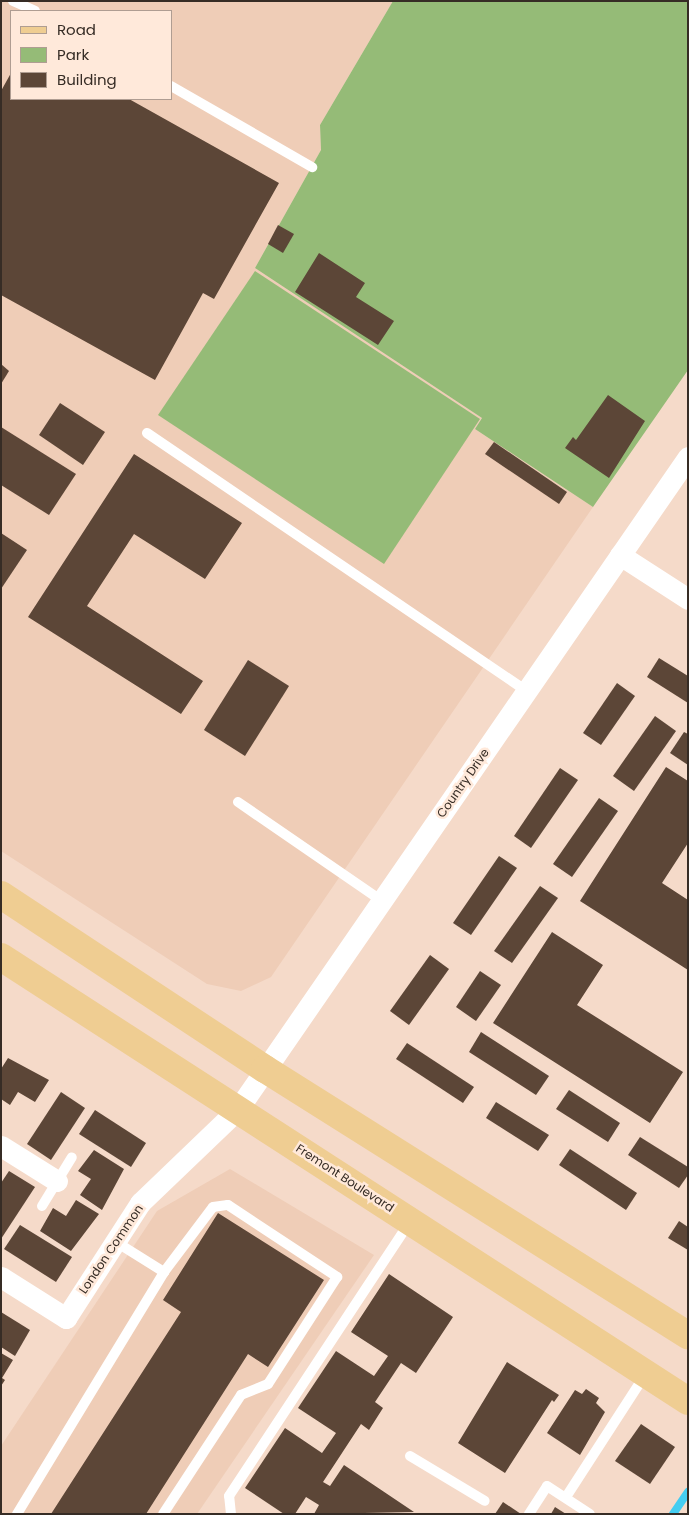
<!DOCTYPE html>
<style>
body{margin:0}
#map{position:relative;width:689px;height:1515px;overflow:hidden;background:#f5dac9;font-family:Poppins,sans-serif}
div>[style]{position:absolute}
.built>*{inset:0;background:#efcdb7}
.green>*{inset:0;background:#95bb77}
.stream>*{height:8px;margin:-4px;padding:0 4px;transform-origin:4px;border-radius:4px;background:#44cdf1}
.building>*{inset:0;background:#5c4637}
.service>*{height:10px;margin:-5px;padding:0 5px;transform-origin:5px;border-radius:5px;background:#fff}
.minor>*{height:21px;margin:-10.5px;padding:0 10.5px;transform-origin:10.5px;border-radius:10.5px;background:#fff}
.primary>*{height:28px;margin:-14px;padding:0 14px;transform-origin:14px;border-radius:14px;background:#efcd92}
span{translate:-50% -50%;white-space:nowrap;text-align:center;line-height:1.15;-webkit-text-stroke:5px #ffe9da;paint-order:stroke}
.street-label{font-size:12px;color:#362c25}
.frame{position:absolute;inset:0;border:2px solid #362c25;pointer-events:none}
.legend{position:absolute;left:10px;top:10px;width:162px;height:90px;box-sizing:border-box;background:#ffe9da;border:1px solid #af9d92;margin:0;padding:6px 9px;list-style:none;font-size:15px;color:#362c25}
.legend li{display:flex;align-items:center;gap:10px;height:25px}
.legend b{width:25px;border:1px solid #af9d92}
</style>
<div id="map">
<div class="built">
<div style="clip-path:polygon(evenodd,1px 1px,393px 1px,320px 125px,321px 150px,255px 268px,482px 418px,475px 429px,593px 507px,271px 977px,241px 991px,207px 984px,1px 851px,1px 1px,11px 11px,171px 11px,171px 99px,11px 99px,11px 11px)"></div>
<div style="clip-path:polygon(230px 1169px,374px 1255px,197px 1514px,1px 1514px,1px 1446px,157px 1211px)"></div>
</div>
<div class="green">
<div style="clip-path:polygon(393px 1px,688px 1px,688px 370px,593px 507px,475px 429px,482px 418px,255px 268px,321px 150px,320px 125px)"></div>
<div style="clip-path:polygon(255px 271px,480px 419px,384px 564px,158px 415px)"></div>
</div>
<div class="stream">
<div style="left:673px;top:1514px;width:27px;rotate:-56deg"></div>
</div>
<div class="building">
<div style="clip-path:polygon(11px 73px,11px 99px,129px 99px,279px 183px,214px 299px,203px 293px,155px 380px,1px 295px,1px 91px)"></div>
<div style="clip-path:polygon(278px 225px,294px 234px,283px 253px,268px 244px)"></div>
<div style="clip-path:polygon(319px 253px,365px 283px,356px 297px,394px 321px,378px 345px,295px 292px)"></div>
<div style="clip-path:polygon(1px 364px,9px 371px,1px 384px)"></div>
<div style="clip-path:polygon(608px 395px,645px 421px,609px 478px,565px 448px,573px 437px,576px 440px)"></div>
<div style="clip-path:polygon(60px 403px,105px 432px,83px 465px,39px 435px)"></div>
<div style="clip-path:polygon(1px 427px,76px 474px,49px 515px,1px 485px)"></div>
<div style="clip-path:polygon(494px 442px,567px 492px,559px 504px,485px 454px)"></div>
<div style="clip-path:polygon(134px 454px,242px 523px,205px 579px,134px 534px,87px 606px,203px 681px,181px 714px,28px 617px)"></div>
<div style="clip-path:polygon(1px 533px,27px 550px,1px 589px)"></div>
<div style="clip-path:polygon(659px 658px,688px 676px,688px 703px,647px 677px)"></div>
<div style="clip-path:polygon(248px 660px,289px 686px,245px 756px,204px 730px)"></div>
<div style="clip-path:polygon(617px 683px,635px 696px,601px 745px,583px 733px)"></div>
<div style="clip-path:polygon(655px 716px,676px 731px,634px 791px,613px 776px)"></div>
<div style="clip-path:polygon(684px 732px,688px 734px,688px 765px,670px 753px)"></div>
<div style="clip-path:polygon(666px 767px,688px 781px,688px 843px,662px 883px,688px 900px,688px 970px,580px 901px)"></div>
<div style="clip-path:polygon(560px 768px,578px 780px,531px 848px,514px 836px)"></div>
<div style="clip-path:polygon(599px 798px,618px 811px,572px 877px,553px 864px)"></div>
<div style="clip-path:polygon(499px 856px,517px 868px,471px 935px,453px 923px)"></div>
<div style="clip-path:polygon(540px 886px,558px 898px,512px 963px,494px 951px)"></div>
<div style="clip-path:polygon(552px 932px,603px 965px,577px 1005px,683px 1072px,650px 1123px,493px 1023px)"></div>
<div style="clip-path:polygon(430px 955px,449px 969px,409px 1025px,390px 1011px)"></div>
<div style="clip-path:polygon(480px 971px,501px 985px,476px 1021px,456px 1007px)"></div>
<div style="clip-path:polygon(481px 1032px,549px 1076px,536px 1095px,469px 1052px)"></div>
<div style="clip-path:polygon(407px 1043px,474px 1087px,463px 1103px,396px 1059px)"></div>
<div style="clip-path:polygon(8px 1058px,49px 1080px,35px 1102px,18px 1092px,10px 1105px,1px 1099px,1px 1069px)"></div>
<div style="clip-path:polygon(569px 1090px,620px 1123px,608px 1142px,556px 1109px)"></div>
<div style="clip-path:polygon(61px 1092px,85px 1108px,51px 1160px,27px 1144px)"></div>
<div style="clip-path:polygon(496px 1102px,549px 1135px,538px 1151px,486px 1118px)"></div>
<div style="clip-path:polygon(95px 1110px,146px 1143px,131px 1167px,79px 1134px)"></div>
<div style="clip-path:polygon(640px 1137px,688px 1167px,688px 1175px,679px 1188px,628px 1155px)"></div>
<div style="clip-path:polygon(570px 1149px,637px 1193px,626px 1210px,559px 1165px)"></div>
<div style="clip-path:polygon(94px 1150px,124px 1169px,102px 1210px,80px 1195px,91px 1179px,78px 1171px)"></div>
<div style="clip-path:polygon(9px 1171px,35px 1187px,1px 1239px,1px 1183px)"></div>
<div style="clip-path:polygon(76px 1200px,99px 1214px,71px 1251px,40px 1231px,53px 1208px,66px 1216px)"></div>
<div style="clip-path:polygon(218px 1213px,324px 1280px,268px 1367px,248px 1354px,146px 1514px,51px 1514px,181px 1312px,163px 1300px)"></div>
<div style="clip-path:polygon(679px 1221px,688px 1227px,688px 1250px,668px 1238px)"></div>
<div style="clip-path:polygon(20px 1225px,72px 1257px,56px 1282px,4px 1249px)"></div>
<div style="clip-path:polygon(389px 1274px,453px 1317px,416px 1373px,401px 1363px,375px 1402px,383px 1408px,369px 1430px,361px 1424px,323px 1482px,330px 1486px,344px 1465px,414px 1512px,314px 1514px,319px 1505px,306px 1497px,295px 1514px,284px 1514px,245px 1488px,285px 1428px,322px 1453px,336px 1433px,298px 1408px,336px 1351px,374px 1376px,388px 1356px,351px 1332px)"></div>
<div style="clip-path:polygon(1px 1312px,30px 1330px,15px 1356px,1px 1347px)"></div>
<div style="clip-path:polygon(1px 1353px,13px 1360px,2px 1378px,5px 1380px,1px 1386px)"></div>
<div style="clip-path:polygon(507px 1362px,559px 1395px,554px 1402px,552px 1400px,505px 1473px,458px 1443px)"></div>
<div style="clip-path:polygon(586px 1389px,599px 1398px,596px 1403px,605px 1412px,580px 1455px,547px 1433px,575px 1390px,582px 1394px)"></div>
<div style="clip-path:polygon(641px 1424px,675px 1447px,650px 1484px,615px 1461px)"></div>
<div style="clip-path:polygon(503px 1502px,521px 1514px,495px 1514px)"></div>
<div style="clip-path:polygon(555px 1507px,566px 1514px,551px 1514px)"></div>
</div>
<div class="service">
<div style="left:13px;top:1px;width:24px;rotate:24deg"></div>
<div style="left:171px;top:86px;width:163px;rotate:29.9deg"></div>
<div style="left:147px;top:433px;width:459px;rotate:34.2deg"></div>
<div style="left:238px;top:802px;width:175px;rotate:34.5deg"></div>
<div style="left:42px;top:1206px;width:57px;rotate:-58.5deg"></div>
<div style="left:116px;top:1242px;width:57px;rotate:32deg"></div>
<div style="left:164px;top:1272px;width:81px;rotate:-53deg"></div>
<div style="left:213px;top:1207px;width:15px;rotate:-8deg"></div>
<div style="left:228px;top:1205px;width:131px;rotate:33.4deg"></div>
<div style="left:337px;top:1277px;width:127px;rotate:122.8deg"></div>
<div style="left:268px;top:1384px;width:29px;rotate:158deg"></div>
<div style="left:241px;top:1395px;width:142px;rotate:123.2deg"></div>
<div style="left:410px;top:1456px;width:87px;rotate:31deg"></div>
<div style="left:566px;top:1497px;width:145px;rotate:-57.1deg"></div>
<div style="left:17px;top:1514px;width:283px;rotate:-58.7deg"></div>
<div style="left:231px;top:1514px;width:18px;rotate:-96deg"></div>
<div style="left:229px;top:1496px;width:328px;rotate:-56.6deg"></div>
<div style="left:529px;top:1514px;width:33px;rotate:-57deg"></div>
<div style="left:547px;top:1486px;width:51px;rotate:33.1deg"></div>
</div>
<div class="minor">
<div style="left:620px;top:555px;width:81px;rotate:32.9deg"></div>
<div style="left:1px;top:1146px;width:66px;rotate:32deg"></div>
<div style="left:1px;top:1277px;width:77px;rotate:32.2deg"></div>
<div style="left:66px;top:1318px;width:137px;rotate:-57.2deg"></div>
<div style="left:140px;top:1203px;width:136px;rotate:-43.8deg"></div>
<div style="left:238px;top:1109px;width:792px;rotate:-55.39deg"></div>
</div>
<div class="primary">
<div style="left:1px;top:895px;width:316px;rotate:33.4deg"></div>
<div style="left:265px;top:1069px;width:500px;rotate:32.2deg"></div>
<div style="left:1px;top:957px;width:818px;rotate:32.87deg"></div>
</div>
<div class="street-label">
<span style="left:463px;top:783px;rotate:-55deg">Country Drive</span>
<span style="left:345px;top:1178px;rotate:33deg">Fremont Boulevard</span>
<span style="left:111px;top:1249px;rotate:-56deg">London Common</span>
</div>
<div class="frame"></div>
<ul class="legend">
<li><b style="height:6px;background:#efcd92"></b>Road</li>
<li><b style="height:14px;background:#95bb77"></b>Park</li>
<li><b style="height:14px;background:#5c4637"></b>Building</li>
</ul>
</div>
